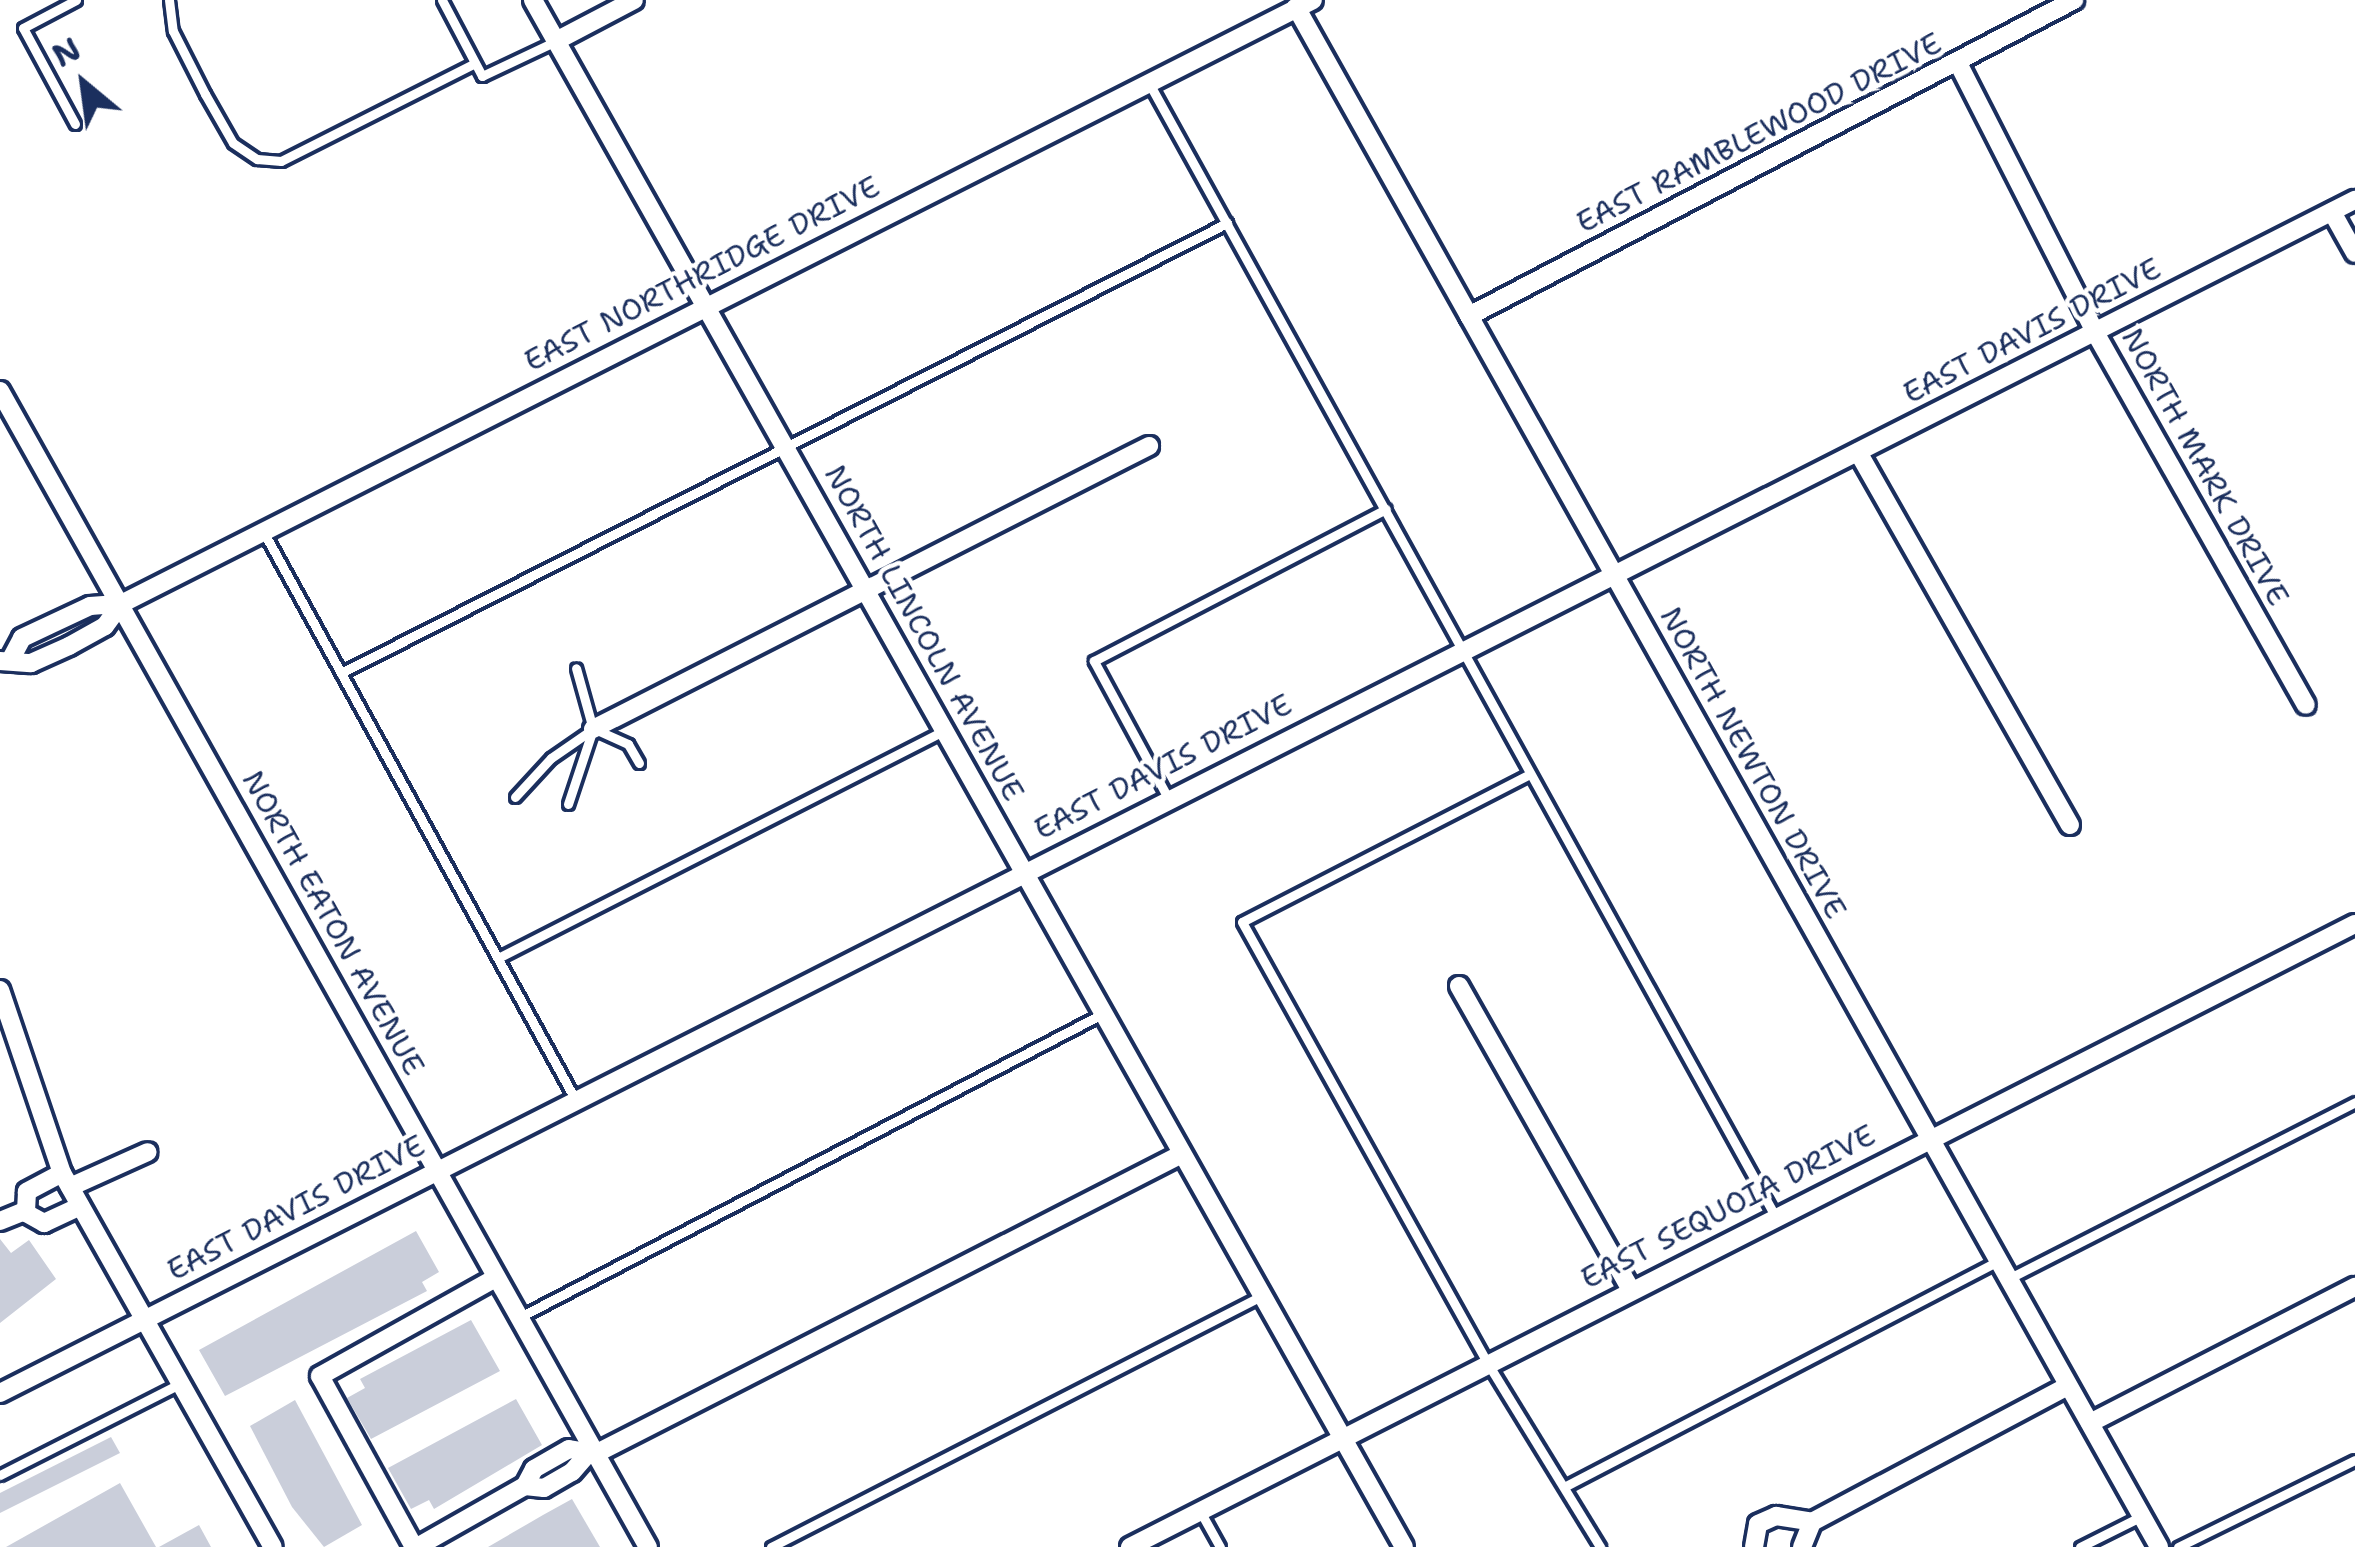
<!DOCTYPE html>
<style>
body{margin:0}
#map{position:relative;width:2355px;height:1547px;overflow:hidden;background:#fff;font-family:"Shantell Sans",sans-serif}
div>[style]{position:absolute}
.building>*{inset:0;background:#caceda}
.roads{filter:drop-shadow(3px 0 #1b2f5e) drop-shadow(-3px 0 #1b2f5e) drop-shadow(0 3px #1b2f5e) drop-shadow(0 -3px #1b2f5e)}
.lane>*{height:9px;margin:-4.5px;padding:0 4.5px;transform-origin:4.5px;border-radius:4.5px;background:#fff}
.street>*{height:18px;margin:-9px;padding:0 9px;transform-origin:9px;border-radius:9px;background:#fff}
span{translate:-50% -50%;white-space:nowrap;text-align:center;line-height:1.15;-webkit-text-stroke:9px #fff;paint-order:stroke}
.street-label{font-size:30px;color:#1b2f5e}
.north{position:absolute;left:24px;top:24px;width:120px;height:120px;-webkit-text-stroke:9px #fff;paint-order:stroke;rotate:331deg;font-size:33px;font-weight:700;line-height:48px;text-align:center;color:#1b2f5e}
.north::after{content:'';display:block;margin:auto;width:42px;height:54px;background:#1b2f5e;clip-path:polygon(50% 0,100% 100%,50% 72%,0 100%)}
</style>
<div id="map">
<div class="building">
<div style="clip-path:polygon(416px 1231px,439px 1272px,422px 1282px,427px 1291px,225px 1396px,199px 1350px)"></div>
<div style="clip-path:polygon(0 1239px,11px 1253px,29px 1240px,56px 1279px,0 1323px)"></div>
<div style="clip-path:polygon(471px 1320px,500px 1371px,371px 1439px,347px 1398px,365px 1388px,360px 1379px)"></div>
<div style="clip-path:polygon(516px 1399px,542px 1445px,434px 1509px,429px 1500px,411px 1509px,388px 1468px)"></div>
<div style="clip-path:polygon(295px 1400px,362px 1525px,324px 1547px,292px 1507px,250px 1426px)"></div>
<div style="clip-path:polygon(111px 1437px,120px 1453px,0 1513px,0 1493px)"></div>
<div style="clip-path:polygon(120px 1483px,156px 1547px,6px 1547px)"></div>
<div style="clip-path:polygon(572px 1499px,600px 1547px,488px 1547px,543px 1515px)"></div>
<div style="clip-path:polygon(199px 1525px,211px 1547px,159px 1547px)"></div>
</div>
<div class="roads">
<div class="lane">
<div style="left:169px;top:0;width:31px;rotate:83deg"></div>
<div style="left:173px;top:31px;width:71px;rotate:63.1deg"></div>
<div style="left:205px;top:94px;width:56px;rotate:60.3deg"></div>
<div style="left:233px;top:143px;width:29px;rotate:34deg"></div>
<div style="left:257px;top:159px;width:24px;rotate:5deg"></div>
<div style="left:281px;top:161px;width:217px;rotate:-26.8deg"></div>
<div style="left:442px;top:0;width:86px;rotate:62.2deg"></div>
<div style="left:482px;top:76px;width:82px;rotate:-25.3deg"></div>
<div style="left:1150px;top:85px;width:1292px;rotate:61.07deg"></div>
<div style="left:75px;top:124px;width:109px;rotate:-118.4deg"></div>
<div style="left:23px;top:28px;width:60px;rotate:-27.8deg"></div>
<div style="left:263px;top:531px;width:648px;rotate:61.22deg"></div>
<div style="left:341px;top:673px;width:994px;rotate:-26.93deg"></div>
<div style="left:599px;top:731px;width:32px;rotate:24deg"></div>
<div style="left:628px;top:744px;width:22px;rotate:60deg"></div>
<div style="left:1526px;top:776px;width:319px;rotate:152.8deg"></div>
<div style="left:1242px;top:922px;width:506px;rotate:60.9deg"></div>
<div style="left:1488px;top:1364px;width:215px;rotate:58.5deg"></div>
<div style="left:515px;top:797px;width:53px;rotate:-47.3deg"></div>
<div style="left:551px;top:758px;width:51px;rotate:-34.6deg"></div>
<div style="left:1168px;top:798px;width:156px;rotate:-118.4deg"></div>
<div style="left:1094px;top:661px;width:329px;rotate:-27.5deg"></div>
<div style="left:568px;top:804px;width:79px;rotate:-71.6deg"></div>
<div style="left:593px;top:729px;width:63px;rotate:-105.6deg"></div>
<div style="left:498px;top:958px;width:502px;rotate:-27.02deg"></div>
<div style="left:2008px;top:1279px;width:390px;rotate:-27deg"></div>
<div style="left:520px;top:1317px;width:658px;rotate:-27.5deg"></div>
<div style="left:0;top:1475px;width:203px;rotate:-26.9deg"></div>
<div style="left:1566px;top:1486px;width:487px;rotate:-27.5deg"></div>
<div style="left:1200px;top:1511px;width:41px;rotate:60.9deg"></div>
<div style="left:771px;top:1547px;width:553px;rotate:-27.12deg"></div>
<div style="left:2080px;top:1547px;width:69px;rotate:-26.6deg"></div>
<div style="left:2178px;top:1547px;width:197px;rotate:-26.2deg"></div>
</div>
<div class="street">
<div style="left:533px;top:0;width:1775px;rotate:60.62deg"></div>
<div style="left:1296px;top:7px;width:1765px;rotate:60.73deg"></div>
<div style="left:556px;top:41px;width:88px;rotate:-27.7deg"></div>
<div style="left:1958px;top:63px;width:304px;rotate:63deg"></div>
<div style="left:2096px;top:334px;width:426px;rotate:60.5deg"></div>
<div style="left:2332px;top:212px;width:47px;rotate:60.7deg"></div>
<div style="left:1469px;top:316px;width:683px;rotate:-27.58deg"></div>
<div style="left:0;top:391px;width:1325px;rotate:60.73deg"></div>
<div style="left:1858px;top:452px;width:429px;rotate:60.4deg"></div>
<div style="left:12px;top:657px;width:21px;rotate:-62deg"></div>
<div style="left:22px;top:638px;width:75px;rotate:-25.2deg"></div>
<div style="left:90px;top:606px;width:31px;rotate:-4deg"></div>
<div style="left:121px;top:604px;width:1336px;rotate:-26.87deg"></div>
<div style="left:0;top:661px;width:31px;rotate:4deg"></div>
<div style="left:31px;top:663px;width:42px;rotate:-24.1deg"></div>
<div style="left:69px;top:646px;width:41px;rotate:-29.1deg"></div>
<div style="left:105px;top:626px;width:27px;rotate:-54deg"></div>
<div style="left:593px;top:729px;width:624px;rotate:-26.98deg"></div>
<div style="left:1459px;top:986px;width:349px;rotate:60.5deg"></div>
<div style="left:0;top:990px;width:193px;rotate:71.3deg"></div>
<div style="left:62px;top:1173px;width:429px;rotate:60.6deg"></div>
<div style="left:62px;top:1173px;width:40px;rotate:152deg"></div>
<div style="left:27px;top:1192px;width:21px;rotate:93deg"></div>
<div style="left:26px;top:1213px;width:21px;rotate:29deg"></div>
<div style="left:44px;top:1223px;width:40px;rotate:-25deg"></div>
<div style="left:70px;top:1187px;width:85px;rotate:-24.2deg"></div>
<div style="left:0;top:1221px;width:27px;rotate:-22deg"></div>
<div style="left:0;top:1393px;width:2640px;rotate:-26.87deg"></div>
<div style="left:2090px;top:1423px;width:298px;rotate:-27.2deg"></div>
<div style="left:595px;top:1454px;width:659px;rotate:-27.07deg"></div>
<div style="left:525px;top:1486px;width:19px;rotate:6deg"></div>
<div style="left:544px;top:1488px;width:32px;rotate:-30deg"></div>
<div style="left:572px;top:1472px;width:30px;rotate:-49deg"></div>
<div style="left:414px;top:1547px;width:195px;rotate:-118.8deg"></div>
<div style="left:320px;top:1376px;width:201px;rotate:-29.2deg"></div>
<div style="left:417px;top:1547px;width:124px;rotate:-29.5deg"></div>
<div style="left:525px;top:1486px;width:19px;rotate:-62deg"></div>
<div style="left:534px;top:1469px;width:40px;rotate:-29.7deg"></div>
<div style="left:569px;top:1449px;width:17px;rotate:10deg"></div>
<div style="left:1130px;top:1547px;width:1374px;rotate:-26.96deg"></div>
<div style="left:1754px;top:1547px;width:23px;rotate:-80deg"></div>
<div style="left:1758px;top:1524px;width:20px;rotate:-24deg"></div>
<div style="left:1776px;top:1516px;width:36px;rotate:9deg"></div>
<div style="left:1812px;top:1522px;width:290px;rotate:-28deg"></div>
<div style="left:1802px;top:1547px;width:27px;rotate:-68deg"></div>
</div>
</div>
<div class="street-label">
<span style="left:1759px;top:133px;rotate:-27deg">EAST RAMBLEWOOD DRIVE</span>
<span style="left:702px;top:274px;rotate:-27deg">EAST NORTHRIDGE DRIVE</span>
<span style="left:2032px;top:331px;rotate:-27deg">EAST DAVIS DRIVE</span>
<span style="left:2205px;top:467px;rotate:61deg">NORTH MARK DRIVE</span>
<span style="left:924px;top:633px;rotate:61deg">NORTH LINCOLN AVENUE</span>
<span style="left:1753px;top:763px;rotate:61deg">NORTH NEWTON DRIVE</span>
<span style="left:1163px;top:767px;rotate:-27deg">EAST DAVIS DRIVE</span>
<span style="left:333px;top:923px;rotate:61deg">NORTH EATON AVENUE</span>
<span style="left:1728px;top:1207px;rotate:-27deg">EAST SEQUOIA DRIVE</span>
<span style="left:296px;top:1208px;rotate:-27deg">EAST DAVIS DRIVE</span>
</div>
<div class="north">N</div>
</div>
